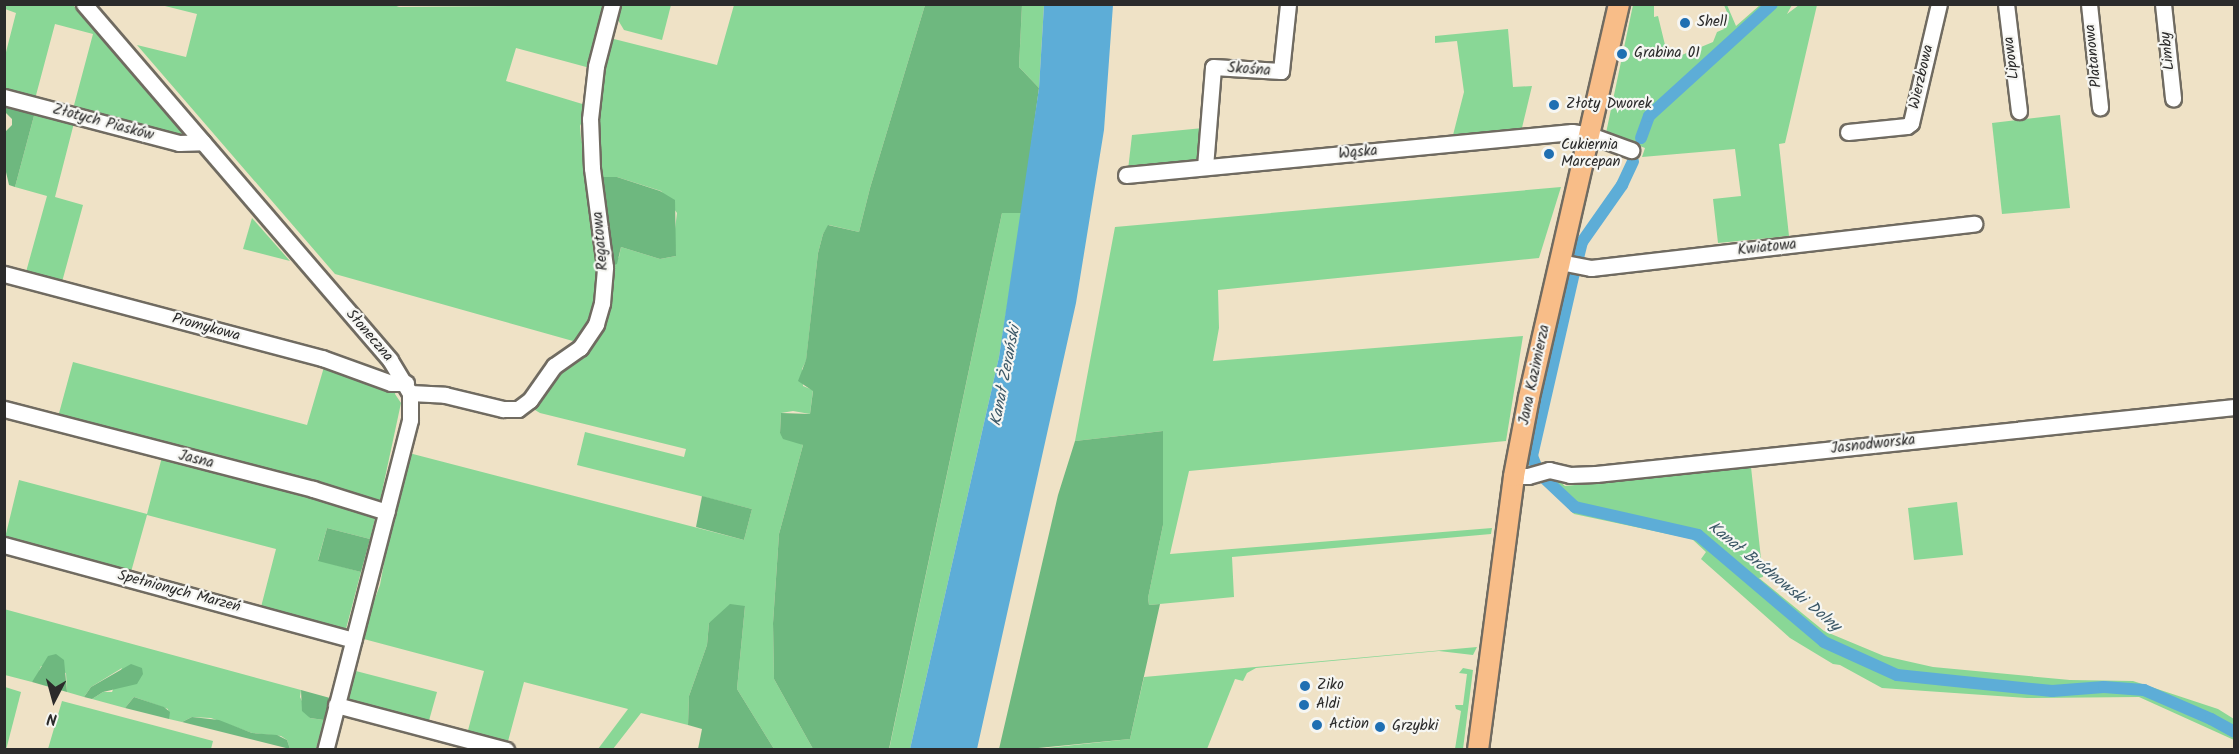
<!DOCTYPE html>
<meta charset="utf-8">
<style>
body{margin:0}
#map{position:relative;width:2239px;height:754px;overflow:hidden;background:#efe2c6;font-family:Kalam,sans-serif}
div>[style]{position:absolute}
.green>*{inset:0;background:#89d796}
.forest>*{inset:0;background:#6eb87f}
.water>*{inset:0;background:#5dadd7}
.canal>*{height:12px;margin:-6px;padding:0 6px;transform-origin:6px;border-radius:6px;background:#5dadd7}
.roads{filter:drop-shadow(2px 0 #706b61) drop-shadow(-2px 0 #706b61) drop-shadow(0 2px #706b61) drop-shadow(0 -2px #706b61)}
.minor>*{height:15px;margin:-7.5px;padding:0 7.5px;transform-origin:7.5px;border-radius:7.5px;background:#fff}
.major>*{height:20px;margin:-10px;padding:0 10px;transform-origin:10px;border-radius:10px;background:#f8bd88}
.dots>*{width:16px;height:16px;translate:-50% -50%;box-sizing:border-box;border:3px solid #f6f6f2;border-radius:50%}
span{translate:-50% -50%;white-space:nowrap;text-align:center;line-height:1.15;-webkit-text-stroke:4.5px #f6f6f2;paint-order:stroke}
.poi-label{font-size:15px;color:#2b2b2b}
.left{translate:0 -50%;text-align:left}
.street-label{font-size:15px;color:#2b2b2b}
.water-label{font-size:16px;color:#3c5867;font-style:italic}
.frame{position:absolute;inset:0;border:6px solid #2b2b2b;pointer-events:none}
.north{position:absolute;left:24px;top:670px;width:60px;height:60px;-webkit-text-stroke:4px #f6f6f2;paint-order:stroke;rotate:186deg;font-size:16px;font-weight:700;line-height:24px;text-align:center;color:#2b2b2b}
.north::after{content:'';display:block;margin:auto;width:21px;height:27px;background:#2b2b2b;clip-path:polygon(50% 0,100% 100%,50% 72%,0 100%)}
</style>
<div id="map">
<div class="green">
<div style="clip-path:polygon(391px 4px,399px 7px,607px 5px,590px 68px,516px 48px,506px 81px,589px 106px,580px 126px,581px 139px,589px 163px,598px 300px,585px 335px,580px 343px,335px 274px,137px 45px,186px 57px,197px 14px,161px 5px)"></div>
<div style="clip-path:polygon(622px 4px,671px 5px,662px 40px,624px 30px,618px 20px)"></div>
<div style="clip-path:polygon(4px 5px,73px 5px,184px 134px,181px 137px,73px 109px,93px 34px,55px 24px,35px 99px,5px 91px,5px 56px,16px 13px,5px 9px)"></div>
<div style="clip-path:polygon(734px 5px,925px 5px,870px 188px,859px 232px,829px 225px,823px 234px,818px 253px,806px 361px,802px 369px,803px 386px,813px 390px,810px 414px,793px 411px,781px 413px,780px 433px,803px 445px,779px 534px,773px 623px,774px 679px,813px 749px,774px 749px,737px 689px,745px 606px,709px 623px,707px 645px,689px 696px,688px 725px,641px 713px,613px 749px,598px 749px,628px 709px,524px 682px,507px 745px,467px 734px,484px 671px,360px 638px,380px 585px,393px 513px,409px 453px,744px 540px,752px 509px,577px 465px,585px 432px,684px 457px,686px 449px,540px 413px,535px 410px,533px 404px,558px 368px,590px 343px,609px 267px,619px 257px,621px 247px,660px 259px,676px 256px,674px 237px,677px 213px,661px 191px,617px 177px,602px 177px,597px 96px,610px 38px,717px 65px)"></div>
<div style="clip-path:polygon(1022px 5px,1044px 5px,1039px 88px,1019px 67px)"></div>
<div style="clip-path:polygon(1633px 5px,1654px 5px,1654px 17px,1658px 16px,1666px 49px,1670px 54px,1677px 57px,1713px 42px,1717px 32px,1724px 29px,1720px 21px,1729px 17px,1724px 5px,1727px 5px,1736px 26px,1760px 5px,1792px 5px,1787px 14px,1799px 5px,1817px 5px,1785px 143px,1779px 144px,1789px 236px,1718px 243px,1713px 199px,1741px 196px,1735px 149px,1642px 157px,1645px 148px,1606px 133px)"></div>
<div style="clip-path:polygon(1508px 29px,1513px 87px,1532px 86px,1521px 132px,1452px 139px,1464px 92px,1457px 41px,1435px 43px,1435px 36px)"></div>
<div style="clip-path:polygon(35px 112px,74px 123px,55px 197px,83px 205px,62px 282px,26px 272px,47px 196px,15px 187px)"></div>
<div style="clip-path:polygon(2060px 115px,2070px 208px,2002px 214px,1992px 123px)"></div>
<div style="clip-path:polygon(1203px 128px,1201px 158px,1195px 163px,1128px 170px,1132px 135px)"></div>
<div style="clip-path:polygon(1561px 187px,1539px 258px,1218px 290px,1219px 328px,1213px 361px,1523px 336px,1506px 441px,1189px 471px,1170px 554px,1492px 528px,1491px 534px,1232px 557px,1234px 597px,1149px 605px,1148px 598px,1163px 525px,1163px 431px,1075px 441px,1115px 227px)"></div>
<div style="clip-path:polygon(1002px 213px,1022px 213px,999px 357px,910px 749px,889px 750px)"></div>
<div style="clip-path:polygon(252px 218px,290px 261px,243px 249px)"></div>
<div style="clip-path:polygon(73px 362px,307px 425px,324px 367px,396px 390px,395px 394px,401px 403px,380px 501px,58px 417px)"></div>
<div style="clip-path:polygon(162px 457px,372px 513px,375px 519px,370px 539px,327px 528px,318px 560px,361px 572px,346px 629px,261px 607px,276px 549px,147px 515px,131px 572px,5px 538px,19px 480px,147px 514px)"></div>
<div style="clip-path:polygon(1751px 467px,1763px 577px,1759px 578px,1824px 631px,1884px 656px,1933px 667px,2070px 680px,2133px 681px,2218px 709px,2234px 719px,2234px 740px,2139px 697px,2027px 698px,1882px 688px,1840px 665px,1833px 664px,1790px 638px,1701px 559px,1706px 552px,1692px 539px,1574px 514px,1539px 477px,1552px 475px,1565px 486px)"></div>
<div style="clip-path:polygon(1957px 502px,1963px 555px,1914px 560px,1908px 508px)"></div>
<div style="clip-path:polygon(4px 609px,301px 690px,300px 697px,310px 718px,324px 720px,316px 749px,290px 749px,287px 740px,281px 736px,252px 733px,211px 718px,192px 717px,182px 722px,169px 719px,168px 709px,140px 699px,134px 697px,125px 708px,92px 699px,103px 692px,112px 692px,122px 668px,91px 687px,84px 697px,67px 692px,66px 673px,41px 666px,36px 679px,32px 682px,5px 675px)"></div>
<div style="clip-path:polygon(1477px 647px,1473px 655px,1439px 651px,1256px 668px,1247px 673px,1243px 681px,1235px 679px,1207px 749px,1028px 750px,1130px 739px,1144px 677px)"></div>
<div style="clip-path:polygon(1463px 668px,1473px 670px,1463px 749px,1455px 749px,1461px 711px,1456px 709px,1455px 705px,1463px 705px,1467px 674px,1459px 673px)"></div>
<div style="clip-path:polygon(352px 670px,437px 692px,428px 724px,344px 702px)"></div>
<div style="clip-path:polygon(5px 687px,21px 692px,6px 750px,4px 749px)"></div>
<div style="clip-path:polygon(62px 701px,213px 741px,211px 749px,48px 749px)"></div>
</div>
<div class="forest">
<div style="clip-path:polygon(925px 5px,1022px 5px,1019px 67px,1039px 88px,1022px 213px,1002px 213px,889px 749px,813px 749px,774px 679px,773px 623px,779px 534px,803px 445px,783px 439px,780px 433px,781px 413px,810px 414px,813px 391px,798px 381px,806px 360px,818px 253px,823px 234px,828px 225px,859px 232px,870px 188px)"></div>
<div style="clip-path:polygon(4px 104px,35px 112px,15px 187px,9px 185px,6px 172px,5px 132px,12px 125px,12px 119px,5px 112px)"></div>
<div style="clip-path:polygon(602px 177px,617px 177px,660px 191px,675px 200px,676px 256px,660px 259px,621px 247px,617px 264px,609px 267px)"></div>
<div style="clip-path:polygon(1163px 431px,1163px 525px,1148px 598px,1149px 605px,1160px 604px,1130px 739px,1028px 749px,999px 749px,1058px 495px,1075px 441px)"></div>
<div style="clip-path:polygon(702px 496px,752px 509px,744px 540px,696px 527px)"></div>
<div style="clip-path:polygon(327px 528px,370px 539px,361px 572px,318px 561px)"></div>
<div style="clip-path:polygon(730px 604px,745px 606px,737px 689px,774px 749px,698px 749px,702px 729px,688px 725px,689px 696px,707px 645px,709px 623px)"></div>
<div style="clip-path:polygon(56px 654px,64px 660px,67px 692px,32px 682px,48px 656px)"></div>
<div style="clip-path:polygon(131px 664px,142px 668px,143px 674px,137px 684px,103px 692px,92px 699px,84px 697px,91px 687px)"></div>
<div style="clip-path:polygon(301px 690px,330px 698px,324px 720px,310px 718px,302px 711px)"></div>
<div style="clip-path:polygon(134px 697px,164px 707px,170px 712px,169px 719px,125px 708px)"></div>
<div style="clip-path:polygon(192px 717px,219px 720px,252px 733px,277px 735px,287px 740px,290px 749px,182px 722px)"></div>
</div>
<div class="water">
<div style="clip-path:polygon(1044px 5px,1113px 5px,1104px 130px,1076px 303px,977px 749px,910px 749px,999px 357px,1039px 88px)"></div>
</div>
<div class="canal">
<div style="left:1641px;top:138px;width:23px;rotate:-70deg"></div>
<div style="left:1649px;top:116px;width:166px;rotate:-42.3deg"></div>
<div style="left:1577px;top:262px;width:21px;rotate:-76deg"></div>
<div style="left:1582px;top:242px;width:70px;rotate:-54.9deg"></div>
<div style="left:1622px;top:185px;width:26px;rotate:-65deg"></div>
<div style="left:1536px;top:466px;width:11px;rotate:-112deg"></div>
<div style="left:1532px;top:456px;width:192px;rotate:-77.1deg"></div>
<div style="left:1543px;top:477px;width:44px;rotate:43.2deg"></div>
<div style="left:1575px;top:507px;width:126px;rotate:12.8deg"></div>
<div style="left:1698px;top:535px;width:165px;rotate:40.3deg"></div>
<div style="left:1824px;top:642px;width:80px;rotate:24.3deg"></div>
<div style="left:1897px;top:675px;width:156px;rotate:5.9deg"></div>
<div style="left:2052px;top:691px;width:52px;rotate:-4.4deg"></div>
<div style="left:2104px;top:687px;width:40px;rotate:4.3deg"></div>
<div style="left:2144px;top:690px;width:73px;rotate:23.4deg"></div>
<div style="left:2211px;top:719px;width:26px;rotate:29deg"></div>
</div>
<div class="roads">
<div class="minor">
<div style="left:84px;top:4px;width:469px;rotate:49.3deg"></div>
<div style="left:390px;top:360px;width:39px;rotate:59deg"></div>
<div style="left:410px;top:393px;width:27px;rotate:90deg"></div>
<div style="left:410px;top:420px;width:341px;rotate:104.4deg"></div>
<div style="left:2006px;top:4px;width:108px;rotate:83.1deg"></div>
<div style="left:2089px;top:4px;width:104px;rotate:83.9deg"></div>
<div style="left:2163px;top:4px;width:95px;rotate:83.9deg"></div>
<div style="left:4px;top:97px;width:181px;rotate:14.7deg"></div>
<div style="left:179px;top:143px;width:24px;rotate:-2deg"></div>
<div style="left:1848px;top:132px;width:59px;rotate:-5.8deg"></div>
<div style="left:1907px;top:126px;width:5px;rotate:-37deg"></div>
<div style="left:1911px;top:123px;width:122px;rotate:-76.8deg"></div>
<div style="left:1205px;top:167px;width:100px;rotate:-85.4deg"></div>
<div style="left:1213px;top:67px;width:68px;rotate:3.4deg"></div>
<div style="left:1281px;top:71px;width:67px;rotate:-84deg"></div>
<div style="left:1126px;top:175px;width:448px;rotate:-5.5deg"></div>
<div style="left:1572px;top:132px;width:18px;rotate:9deg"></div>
<div style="left:1590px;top:135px;width:44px;rotate:20.1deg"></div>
<div style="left:1560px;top:262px;width:32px;rotate:11deg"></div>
<div style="left:1591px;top:268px;width:386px;rotate:-6.6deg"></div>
<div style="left:4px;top:274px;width:329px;rotate:14.8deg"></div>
<div style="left:322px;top:358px;width:73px;rotate:19.9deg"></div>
<div style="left:391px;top:383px;width:15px"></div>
<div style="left:410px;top:393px;width:35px;rotate:3deg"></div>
<div style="left:445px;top:395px;width:60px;rotate:13.6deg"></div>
<div style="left:503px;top:409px;width:15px"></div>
<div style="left:518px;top:409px;width:15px;rotate:-37deg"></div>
<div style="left:530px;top:400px;width:42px;rotate:-54.8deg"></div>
<div style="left:554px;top:366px;width:32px;rotate:-35deg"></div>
<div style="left:580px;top:348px;width:29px;rotate:-56deg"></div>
<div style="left:596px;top:324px;width:22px;rotate:-74deg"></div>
<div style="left:602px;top:303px;width:36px;rotate:-85deg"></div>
<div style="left:605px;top:267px;width:100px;rotate:-97.5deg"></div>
<div style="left:592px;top:168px;width:49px;rotate:-92.3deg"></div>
<div style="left:590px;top:119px;width:53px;rotate:-83.5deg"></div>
<div style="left:596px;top:66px;width:64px;rotate:-75.5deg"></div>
<div style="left:4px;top:409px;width:319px;rotate:14.5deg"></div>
<div style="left:313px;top:489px;width:77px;rotate:17.3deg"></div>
<div style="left:1514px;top:476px;width:14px"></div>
<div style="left:1528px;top:476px;width:22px;rotate:-16deg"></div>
<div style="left:1549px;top:470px;width:22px;rotate:13deg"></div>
<div style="left:1570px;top:475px;width:26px;rotate:-2deg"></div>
<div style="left:1596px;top:474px;width:642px;rotate:-5.99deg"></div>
<div style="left:4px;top:545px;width:362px;rotate:15.2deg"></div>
<div style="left:336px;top:705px;width:176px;rotate:14.8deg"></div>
</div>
<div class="major">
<div style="left:1478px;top:750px;width:276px;rotate:-82.5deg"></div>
<div style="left:1514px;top:476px;width:80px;rotate:-79.2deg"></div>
<div style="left:1529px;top:397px;width:403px;rotate:-77.1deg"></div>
</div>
</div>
<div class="dots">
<div style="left:1685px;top:23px;background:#1f6fb2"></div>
<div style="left:1622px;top:54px;background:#1f6fb2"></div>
<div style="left:1554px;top:105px;background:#1f6fb2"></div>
<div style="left:1549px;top:154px;background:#1f6fb2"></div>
<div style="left:1305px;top:686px;background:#1f6fb2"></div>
<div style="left:1304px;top:705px;background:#1f6fb2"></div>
<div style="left:1317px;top:725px;background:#1f6fb2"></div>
<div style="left:1380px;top:727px;background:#1f6fb2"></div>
</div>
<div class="poi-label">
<span class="left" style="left:1697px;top:23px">Shell</span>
<span class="left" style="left:1634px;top:54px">Grabina 01</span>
<span class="left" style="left:1566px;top:105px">Złoty Dworek</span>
<span class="left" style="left:1561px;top:154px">Cukiernia<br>Marcepan</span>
<span class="left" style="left:1317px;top:686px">Ziko</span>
<span class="left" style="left:1316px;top:705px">Aldi</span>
<span class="left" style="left:1329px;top:725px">Action</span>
<span class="left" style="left:1392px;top:727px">Grzybki</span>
</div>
<div class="street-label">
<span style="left:2168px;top:51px;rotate:-96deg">Limby</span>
<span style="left:2094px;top:56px;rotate:-96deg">Platanowa</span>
<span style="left:2012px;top:58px;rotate:-97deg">Lipowa</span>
<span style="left:1249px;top:70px;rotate:4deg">Skośna</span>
<span style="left:1922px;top:77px;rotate:-77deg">Wierzbowa</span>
<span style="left:103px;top:123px;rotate:15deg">Złotych Piasków</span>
<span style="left:1358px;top:153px;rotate:-5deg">Wąska</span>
<span style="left:601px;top:241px;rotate:-95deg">Regatowa</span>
<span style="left:1767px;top:248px;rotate:-6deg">Kwiatowa</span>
<span style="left:206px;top:328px;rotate:15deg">Promykowa</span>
<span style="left:369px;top:336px;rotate:49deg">Słoneczna</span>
<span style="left:1535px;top:375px;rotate:-78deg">Jana Kazimierza</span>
<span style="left:1873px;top:445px;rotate:-6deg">Jasnodworska</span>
<span style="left:196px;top:460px;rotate:14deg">Jasna</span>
<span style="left:179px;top:592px;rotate:15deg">Spełnionych Marzeń</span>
</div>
<div class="water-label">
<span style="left:1006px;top:376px;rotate:-79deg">Kanał Żerański</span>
<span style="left:1774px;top:577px;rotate:39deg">Kanał Bródnowski Dolny</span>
</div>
<div class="frame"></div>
<div class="north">N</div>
</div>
